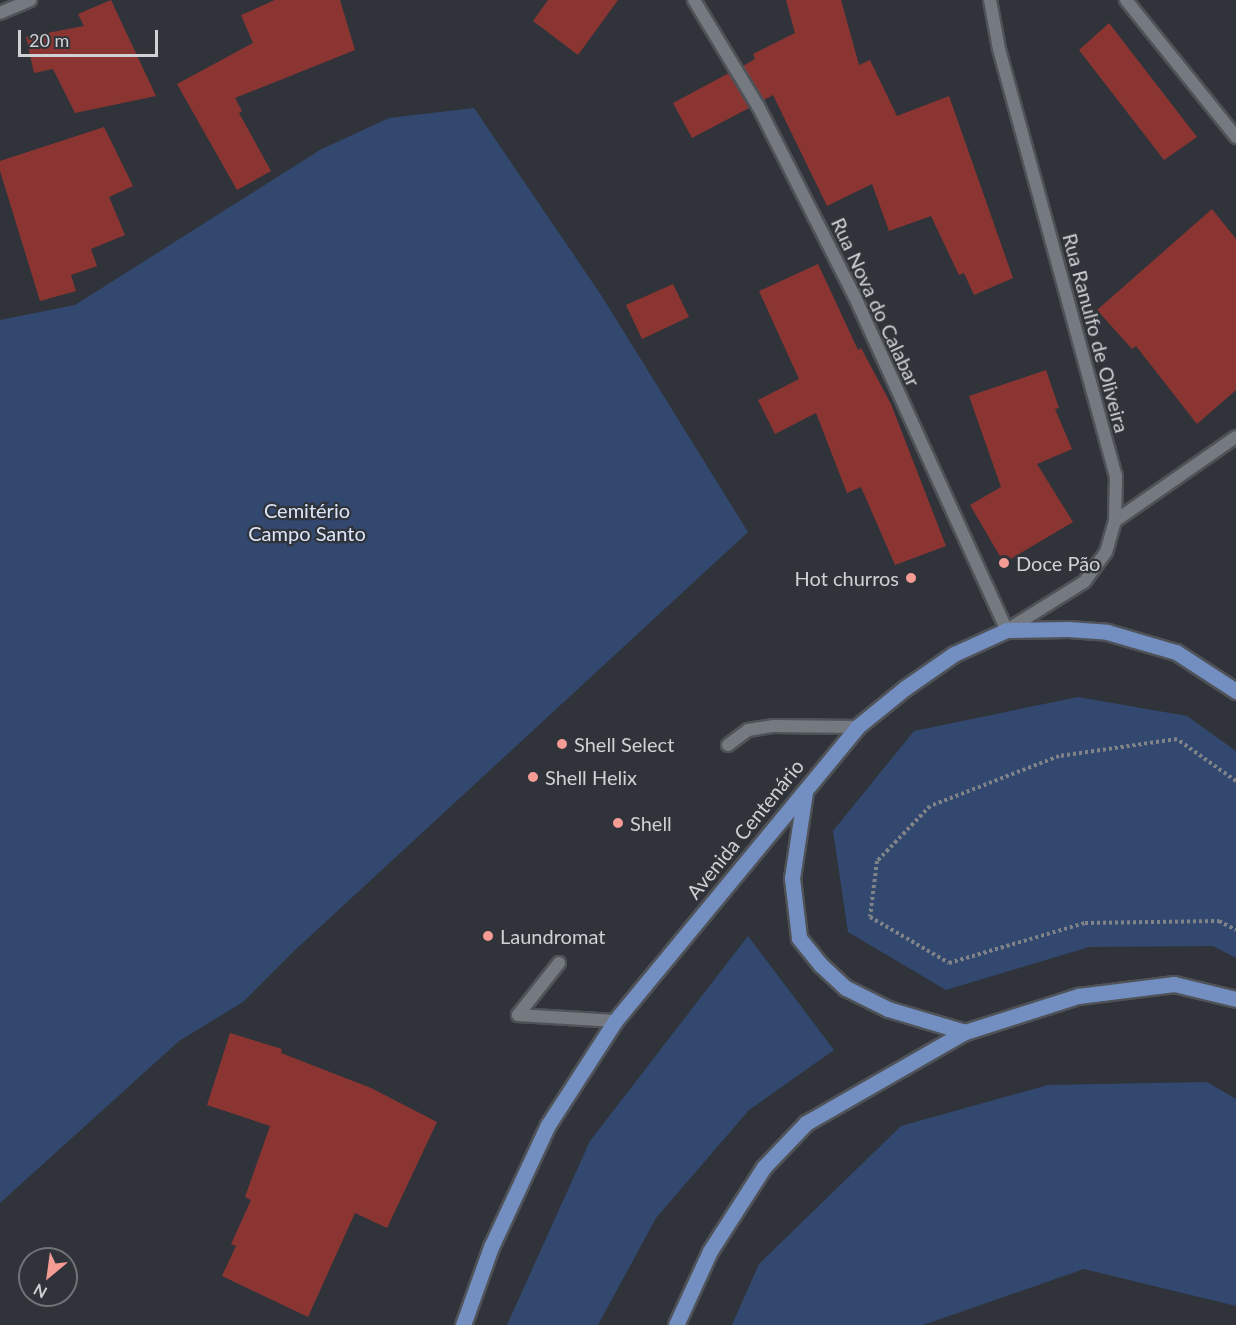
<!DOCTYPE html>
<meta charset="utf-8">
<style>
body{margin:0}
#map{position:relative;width:1236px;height:1325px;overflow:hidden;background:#30343a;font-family:Lato,sans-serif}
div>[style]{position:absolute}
.green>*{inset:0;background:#32486f}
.building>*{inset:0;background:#8b3533}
.path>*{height:4px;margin-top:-2px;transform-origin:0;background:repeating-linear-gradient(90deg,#808388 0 3px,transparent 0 6px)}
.roads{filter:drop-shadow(2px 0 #4f5257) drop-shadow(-2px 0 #4f5257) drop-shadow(0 2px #4f5257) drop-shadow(0 -2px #4f5257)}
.service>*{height:12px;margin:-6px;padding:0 6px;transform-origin:6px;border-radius:6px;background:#757980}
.minor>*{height:12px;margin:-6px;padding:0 6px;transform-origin:6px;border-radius:6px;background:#757980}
.tertiary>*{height:12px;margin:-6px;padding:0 6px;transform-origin:6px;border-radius:6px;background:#757980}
.primary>*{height:15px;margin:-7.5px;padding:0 7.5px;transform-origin:7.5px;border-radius:7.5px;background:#738fc1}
.dots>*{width:16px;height:16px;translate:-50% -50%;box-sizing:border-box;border:3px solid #30343a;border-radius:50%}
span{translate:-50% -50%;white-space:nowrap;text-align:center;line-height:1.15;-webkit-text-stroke:4.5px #30343a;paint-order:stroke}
.street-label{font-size:20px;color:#cfd1d5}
.park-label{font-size:20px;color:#dae5f9}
.poi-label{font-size:20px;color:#cfd1d5}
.left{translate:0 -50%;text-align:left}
.right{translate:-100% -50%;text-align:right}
.north{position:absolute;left:18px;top:1247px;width:60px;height:60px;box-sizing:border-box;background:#30343a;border:2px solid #707378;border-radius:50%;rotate:209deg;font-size:16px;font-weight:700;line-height:24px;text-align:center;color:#cfd1d5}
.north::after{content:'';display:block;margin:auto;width:21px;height:27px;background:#f59c95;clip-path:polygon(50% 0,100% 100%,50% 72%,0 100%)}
.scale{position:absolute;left:18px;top:30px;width:140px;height:27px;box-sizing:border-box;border:3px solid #cfd1d5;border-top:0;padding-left:8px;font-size:18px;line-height:21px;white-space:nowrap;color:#cfd1d5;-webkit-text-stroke:4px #30343a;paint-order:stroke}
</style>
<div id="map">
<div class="green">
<div style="clip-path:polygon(474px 108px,601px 295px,748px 532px,294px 951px,243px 1002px,179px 1041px,0 1203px,0 320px,75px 305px,320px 150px,389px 118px)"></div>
<div style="clip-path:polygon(1078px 697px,1187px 716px,1236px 751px,1236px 958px,1213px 946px,1089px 947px,946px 990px,848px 932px,833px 831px,914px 731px)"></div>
<div style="clip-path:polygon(748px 936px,834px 1050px,749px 1110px,656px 1218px,598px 1325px,507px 1325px,590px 1141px)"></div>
<div style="clip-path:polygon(1207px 1082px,1236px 1099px,1236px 1306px,1084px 1269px,923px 1325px,732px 1325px,759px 1264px,901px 1126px,1048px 1085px)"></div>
</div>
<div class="building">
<div style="clip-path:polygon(111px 0,156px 96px,75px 113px,53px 69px,34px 73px,26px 37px,84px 26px,78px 14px)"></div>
<div style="clip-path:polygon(275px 0,340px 0,355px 50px,235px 98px,242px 111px,239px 113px,271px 171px,237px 190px,177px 84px,253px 43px,241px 15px)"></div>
<div style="clip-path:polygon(548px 0,618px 0,578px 55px,533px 21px)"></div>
<div style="clip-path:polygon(786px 0,841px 0,859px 65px,870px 60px,897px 116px,949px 96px,1013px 278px,974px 295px,964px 273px,959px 275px,931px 216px,889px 231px,872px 184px,827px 206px,773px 95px,764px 100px,743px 66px,755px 59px,753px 54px,795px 33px)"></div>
<div style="clip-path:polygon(1109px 23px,1197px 137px,1164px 160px,1079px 50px)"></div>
<div style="clip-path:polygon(729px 73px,749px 108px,692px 138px,673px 103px)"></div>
<div style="clip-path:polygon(104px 127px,133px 186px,109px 197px,125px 235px,91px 249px,97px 266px,71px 275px,76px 291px,40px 301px,0 171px,0 161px)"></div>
<div style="clip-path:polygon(1212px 209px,1236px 239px,1236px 390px,1197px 424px,1136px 346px,1132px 349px,1097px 310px)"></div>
<div style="clip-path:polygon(818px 264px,858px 350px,861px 348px,891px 404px,946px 546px,895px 565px,861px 487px,847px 493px,816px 413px,775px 434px,758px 400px,799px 379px,759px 291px)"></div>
<div style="clip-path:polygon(673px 284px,689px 317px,642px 339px,626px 305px)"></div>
<div style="clip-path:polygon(1046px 370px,1059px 408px,1055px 409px,1072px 449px,1037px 464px,1073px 522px,1004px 563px,970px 505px,1001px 487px,969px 396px)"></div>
<div style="clip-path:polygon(230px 1033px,282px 1049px,281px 1053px,371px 1088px,437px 1122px,387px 1228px,355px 1213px,308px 1317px,222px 1276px,236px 1246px,231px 1244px,251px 1200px,245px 1197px,270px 1126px,207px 1105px)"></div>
</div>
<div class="path">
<div style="left:1236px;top:781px;width:72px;rotate:-144.6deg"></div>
<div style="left:1177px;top:739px;width:119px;rotate:171.8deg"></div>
<div style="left:1059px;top:756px;width:138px;rotate:158.8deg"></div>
<div style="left:930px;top:806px;width:76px;rotate:133.9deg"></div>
<div style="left:877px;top:861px;width:56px;rotate:97.1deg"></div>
<div style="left:870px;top:917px;width:91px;rotate:30.2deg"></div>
<div style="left:949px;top:963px;width:142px;rotate:-16.4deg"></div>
<div style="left:1085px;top:923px;width:134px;rotate:-0.9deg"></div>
<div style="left:1219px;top:921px;width:19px;rotate:28deg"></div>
</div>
<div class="roads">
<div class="service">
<div style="left:728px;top:745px;width:25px;rotate:-37deg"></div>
<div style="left:748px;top:730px;width:26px;rotate:-9deg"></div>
<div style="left:774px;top:726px;width:83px;rotate:0.7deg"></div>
<div style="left:559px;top:963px;width:66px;rotate:128.3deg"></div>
<div style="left:518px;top:1015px;width:97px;rotate:3.5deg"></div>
</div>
<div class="minor">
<div style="left:694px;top:0;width:124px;rotate:58.9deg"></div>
<div style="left:758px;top:106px;width:212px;rotate:63.1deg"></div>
<div style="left:854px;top:295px;width:368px;rotate:65.5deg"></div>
<div style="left:1126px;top:0;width:176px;rotate:51.2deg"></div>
<div style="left:0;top:13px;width:33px;rotate:-23deg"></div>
<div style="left:1115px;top:521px;width:147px;rotate:-34.8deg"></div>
</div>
<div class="tertiary">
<div style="left:990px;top:0;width:50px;rotate:79.6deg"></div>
<div style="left:999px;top:49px;width:443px;rotate:74.7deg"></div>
<div style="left:1116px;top:476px;width:45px;rotate:91.3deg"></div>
<div style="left:1115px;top:521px;width:32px;rotate:106deg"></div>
<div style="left:1106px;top:552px;width:37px;rotate:126deg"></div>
<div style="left:1084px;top:582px;width:91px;rotate:148.1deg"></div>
</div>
<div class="primary">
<div style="left:805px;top:792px;width:87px;rotate:98.6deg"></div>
<div style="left:792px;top:878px;width:60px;rotate:83.3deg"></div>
<div style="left:799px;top:938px;width:35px;rotate:51deg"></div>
<div style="left:821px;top:965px;width:34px;rotate:43deg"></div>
<div style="left:846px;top:988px;width:47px;rotate:26.6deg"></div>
<div style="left:888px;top:1009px;width:80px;rotate:16.6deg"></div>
<div style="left:463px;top:1325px;width:83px;rotate:-70.3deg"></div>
<div style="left:491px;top:1247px;width:135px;rotate:-65deg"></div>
<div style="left:548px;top:1125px;width:124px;rotate:-57.2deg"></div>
<div style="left:615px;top:1021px;width:381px;rotate:-50.5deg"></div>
<div style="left:857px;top:727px;width:62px;rotate:-39.1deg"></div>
<div style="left:905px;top:688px;width:60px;rotate:-34.8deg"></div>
<div style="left:954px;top:654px;width:58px;rotate:-24.4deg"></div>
<div style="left:1007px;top:630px;width:61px;rotate:-0.9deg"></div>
<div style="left:1068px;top:629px;width:39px;rotate:4deg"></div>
<div style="left:1107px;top:632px;width:72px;rotate:16.2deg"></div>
<div style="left:1176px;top:652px;width:72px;rotate:33deg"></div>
<div style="left:676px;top:1325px;width:81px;rotate:-65.3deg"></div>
<div style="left:710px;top:1251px;width:100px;rotate:-57.3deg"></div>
<div style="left:764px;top:1167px;width:61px;rotate:-46.3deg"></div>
<div style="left:806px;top:1123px;width:183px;rotate:-29.8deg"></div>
<div style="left:965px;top:1032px;width:119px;rotate:-17.7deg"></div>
<div style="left:1078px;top:996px;width:97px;rotate:-7.1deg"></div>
<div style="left:1174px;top:984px;width:64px;rotate:13.6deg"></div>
</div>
</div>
<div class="dots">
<div style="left:1004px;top:563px;background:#f59c95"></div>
<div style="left:911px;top:578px;background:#f59c95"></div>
<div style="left:562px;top:744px;background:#f59c95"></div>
<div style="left:533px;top:777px;background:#f59c95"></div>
<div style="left:618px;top:823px;background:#f59c95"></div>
<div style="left:488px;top:936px;background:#f59c95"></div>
</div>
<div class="street-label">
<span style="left:876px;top:302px;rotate:65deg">Rua Nova do Calabar</span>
<span style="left:1096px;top:333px;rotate:75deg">Rua Ranulfo de Oliveira</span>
<span style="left:745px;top:829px;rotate:-51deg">Avenida Centenário</span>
</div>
<div class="park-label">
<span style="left:307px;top:522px">Cemitério<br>Campo Santo</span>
</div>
<div class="poi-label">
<span class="left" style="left:1016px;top:563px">Doce Pão</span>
<span class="right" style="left:899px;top:578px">Hot churros</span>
<span class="left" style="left:574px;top:744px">Shell Select</span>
<span class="left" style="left:545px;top:777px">Shell Helix</span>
<span class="left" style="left:630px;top:823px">Shell</span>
<span class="left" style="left:500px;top:936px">Laundromat</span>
</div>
<div class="north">N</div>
<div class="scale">20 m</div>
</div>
